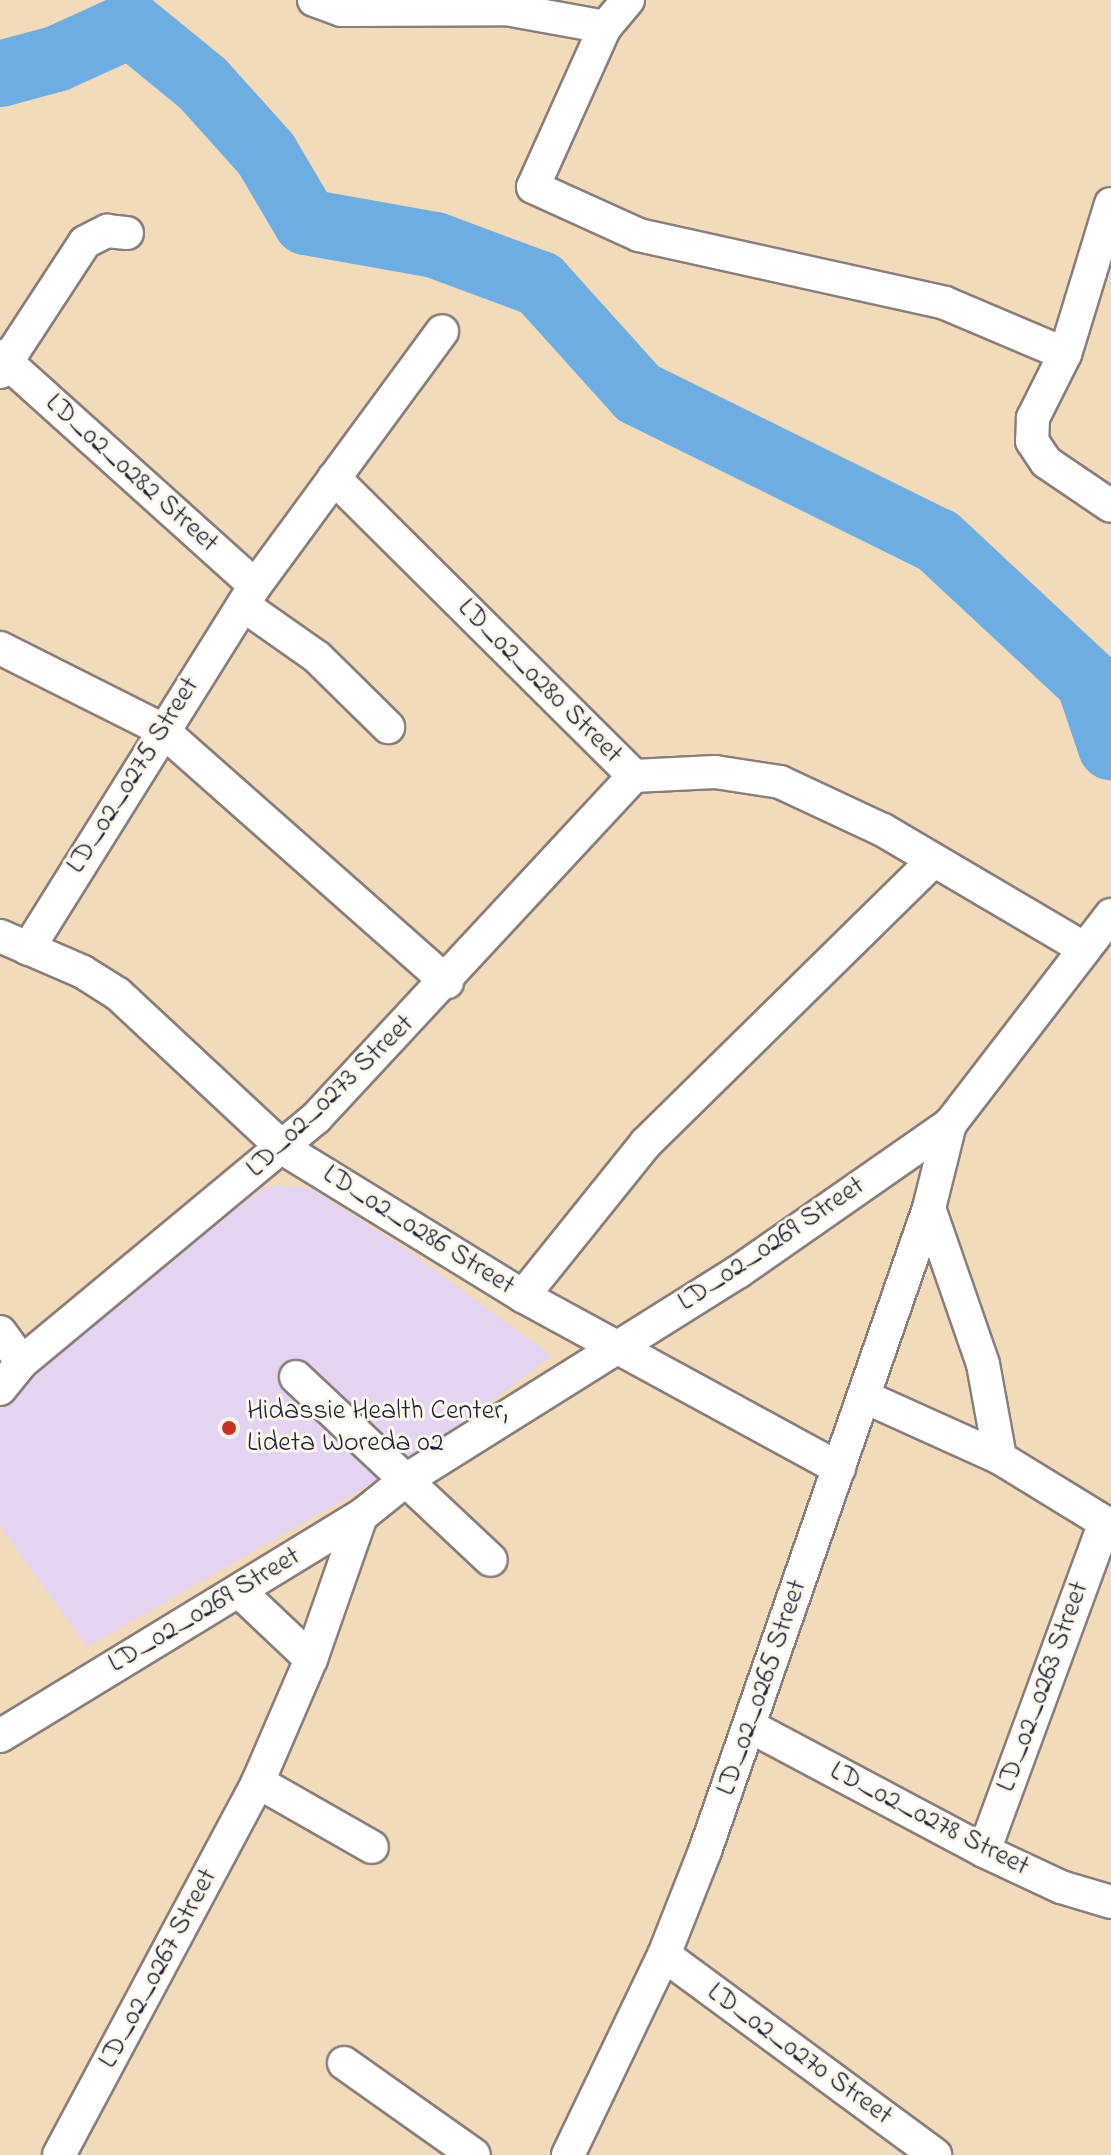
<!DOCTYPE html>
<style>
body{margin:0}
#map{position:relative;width:1111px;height:2155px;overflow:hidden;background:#f2dbbb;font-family:"Indie Flower",sans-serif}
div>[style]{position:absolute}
.built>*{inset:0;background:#e4d3f1}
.river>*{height:66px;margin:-33px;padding:0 33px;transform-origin:33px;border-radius:33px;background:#6eade1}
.roads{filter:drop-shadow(2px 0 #8a7e7b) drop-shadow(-2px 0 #8a7e7b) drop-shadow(0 2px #8a7e7b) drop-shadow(0 -2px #8a7e7b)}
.street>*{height:32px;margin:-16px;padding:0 16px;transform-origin:16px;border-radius:16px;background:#fff}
.dots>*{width:22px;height:22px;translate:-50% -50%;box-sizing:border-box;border:4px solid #fbf7ec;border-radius:50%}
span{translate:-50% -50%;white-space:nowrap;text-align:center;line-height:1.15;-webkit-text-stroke:6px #fbf7ec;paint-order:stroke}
.street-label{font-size:28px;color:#22223b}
.poi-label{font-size:28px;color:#22223b}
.left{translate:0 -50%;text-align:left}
</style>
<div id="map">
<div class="built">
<div style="clip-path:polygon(277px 1185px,311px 1188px,409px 1251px,552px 1356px,414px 1459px,87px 1647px,0 1526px,0 1390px,264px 1188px)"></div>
</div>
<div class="river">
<div style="left:0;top:74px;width:58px;rotate:-15deg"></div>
<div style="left:56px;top:59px;width:82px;rotate:-24.4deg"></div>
<div style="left:131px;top:25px;width:93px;rotate:39.3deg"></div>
<div style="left:203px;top:84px;width:94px;rotate:48deg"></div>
<div style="left:266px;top:154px;width:79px;rotate:59.5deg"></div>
<div style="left:306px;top:222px;width:131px;rotate:10.1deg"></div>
<div style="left:435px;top:245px;width:112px;rotate:20.4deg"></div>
<div style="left:540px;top:284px;width:147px;rotate:48deg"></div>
<div style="left:638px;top:393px;width:335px;rotate:26.3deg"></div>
<div style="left:938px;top:541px;width:207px;rotate:43deg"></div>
<div style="left:1089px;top:682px;width:69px;rotate:71.3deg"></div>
</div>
<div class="roads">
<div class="street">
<div style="left:314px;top:0;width:29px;rotate:20deg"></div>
<div style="left:341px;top:10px;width:165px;rotate:-0.3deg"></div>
<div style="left:506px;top:9px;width:101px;rotate:10.3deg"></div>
<div style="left:628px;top:0;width:35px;rotate:130deg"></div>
<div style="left:605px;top:27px;width:175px;rotate:114.2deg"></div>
<div style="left:533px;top:187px;width:116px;rotate:24.4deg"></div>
<div style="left:639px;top:235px;width:313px;rotate:12.5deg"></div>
<div style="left:945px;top:303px;width:130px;rotate:23deg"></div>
<div style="left:1111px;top:204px;width:157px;rotate:107deg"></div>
<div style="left:1065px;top:354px;width:72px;rotate:116.6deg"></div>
<div style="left:1033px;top:418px;width:23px;rotate:92deg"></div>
<div style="left:1032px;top:441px;width:25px;rotate:56deg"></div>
<div style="left:1046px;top:462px;width:78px;rotate:34.1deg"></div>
<div style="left:0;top:356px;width:343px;rotate:42deg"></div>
<div style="left:0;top:372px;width:155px;rotate:-56.8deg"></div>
<div style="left:85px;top:242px;width:25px;rotate:-27deg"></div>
<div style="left:107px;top:231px;width:20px;rotate:6deg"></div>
<div style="left:334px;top:478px;width:423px;rotate:44.8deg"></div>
<div style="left:634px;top:776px;width:81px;rotate:-2.8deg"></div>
<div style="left:715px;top:772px;width:66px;rotate:8.7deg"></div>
<div style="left:780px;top:782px;width:114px;rotate:25deg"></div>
<div style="left:883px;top:830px;width:232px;rotate:30.5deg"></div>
<div style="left:243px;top:605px;width:90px;rotate:35.1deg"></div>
<div style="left:317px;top:657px;width:100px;rotate:44.6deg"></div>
<div style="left:0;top:648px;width:180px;rotate:26.7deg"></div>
<div style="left:161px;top:729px;width:382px;rotate:41.5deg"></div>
<div style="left:0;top:936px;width:90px;rotate:23.4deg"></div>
<div style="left:83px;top:972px;width:41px;rotate:32.2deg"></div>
<div style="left:118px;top:994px;width:227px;rotate:43deg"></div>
<div style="left:284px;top:1149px;width:281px;rotate:31.6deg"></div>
<div style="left:523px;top:1296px;width:360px;rotate:28.6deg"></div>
<div style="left:28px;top:949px;width:428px;rotate:-58deg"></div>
<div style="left:255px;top:586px;width:316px;rotate:-53.7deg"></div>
<div style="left:929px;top:1208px;width:165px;rotate:70.9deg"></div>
<div style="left:983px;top:1364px;width:96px;rotate:79.7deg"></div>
<div style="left:523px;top:1296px;width:196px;rotate:-51.2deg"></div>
<div style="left:646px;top:1143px;width:402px;rotate:-44.5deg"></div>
<div style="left:0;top:1332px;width:37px;rotate:54deg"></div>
<div style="left:296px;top:1377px;width:267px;rotate:43.2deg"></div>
<div style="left:0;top:1389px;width:35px;rotate:-51deg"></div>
<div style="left:22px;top:1362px;width:382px;rotate:-39.7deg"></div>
<div style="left:316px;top:1118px;width:467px;rotate:-47.1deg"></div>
<div style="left:865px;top:1397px;width:148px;rotate:24.3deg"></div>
<div style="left:1000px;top:1458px;width:130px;rotate:31.5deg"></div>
<div style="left:239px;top:1591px;width:99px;rotate:43.4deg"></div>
<div style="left:751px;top:1727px;width:264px;rotate:28deg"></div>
<div style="left:984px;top:1851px;width:85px;rotate:25.1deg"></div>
<div style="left:1061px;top:1887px;width:52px;rotate:16.7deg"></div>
<div style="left:0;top:1736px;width:423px;rotate:-31.4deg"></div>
<div style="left:361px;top:1516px;width:58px;rotate:-38.7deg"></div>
<div style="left:406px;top:1480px;width:392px;rotate:-32.1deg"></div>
<div style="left:738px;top:1272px;width:259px;rotate:-34.9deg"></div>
<div style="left:950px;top:1124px;width:264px;rotate:-52.4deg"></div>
<div style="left:258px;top:1782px;width:131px;rotate:29.7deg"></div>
<div style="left:984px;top:1851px;width:350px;rotate:-69.8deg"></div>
<div style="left:664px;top:1955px;width:337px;rotate:36.4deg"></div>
<div style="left:344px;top:2063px;width:159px;rotate:35.3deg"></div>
<div style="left:59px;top:2155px;width:423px;rotate:-61.9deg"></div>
<div style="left:258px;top:1782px;width:134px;rotate:-66.7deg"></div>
<div style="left:311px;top:1659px;width:151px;rotate:-70.7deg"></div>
<div style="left:568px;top:2155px;width:222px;rotate:-64.4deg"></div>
<div style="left:664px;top:1955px;width:112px;rotate:-68.5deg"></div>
<div style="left:705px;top:1851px;width:681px;rotate:-70.79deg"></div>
<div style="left:929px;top:1208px;width:87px;rotate:-76deg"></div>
</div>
</div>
<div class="dots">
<div style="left:229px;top:1428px;background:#c8321e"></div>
</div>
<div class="street-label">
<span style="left:131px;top:474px;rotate:42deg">LD_02_0282 Street</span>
<span style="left:539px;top:682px;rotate:45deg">LD_02_0280 Street</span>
<span style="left:134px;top:776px;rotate:-58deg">LD_02_0275 Street</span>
<span style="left:331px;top:1097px;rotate:-44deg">LD_02_0273 Street</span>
<span style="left:418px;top:1231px;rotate:32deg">LD_02_0286 Street</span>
<span style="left:772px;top:1245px;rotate:-34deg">LD_02_0269 Street</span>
<span style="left:205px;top:1611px;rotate:-31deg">LD_02_0269 Street</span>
<span style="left:1044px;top:1687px;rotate:-70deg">LD_02_0263 Street</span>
<span style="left:763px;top:1688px;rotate:-71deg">LD_02_0265 Street</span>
<span style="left:929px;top:1820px;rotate:27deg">LD_02_0278 Street</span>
<span style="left:159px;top:1969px;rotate:-62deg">LD_02_0267 Street</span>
<span style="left:799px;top:2055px;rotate:36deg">LD_02_0270 Street</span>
</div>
<div class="poi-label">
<span class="left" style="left:247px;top:1428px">Hidassie Health Center,<br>Lideta Woreda 02</span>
</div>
</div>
